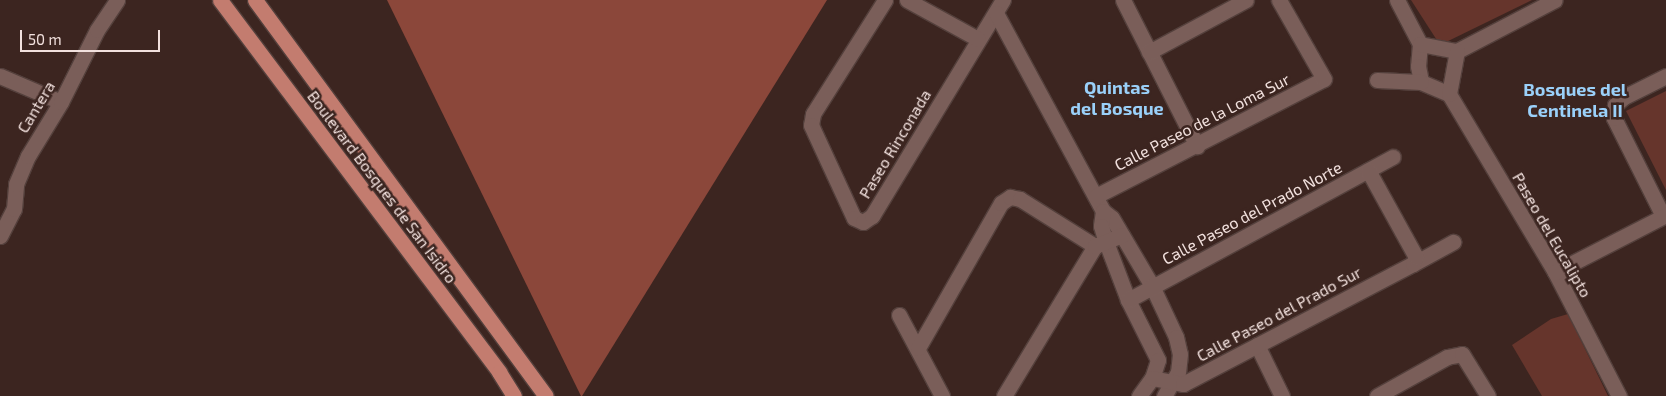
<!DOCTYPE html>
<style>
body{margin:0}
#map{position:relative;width:1666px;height:396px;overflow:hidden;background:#3c2520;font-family:"Exo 2",sans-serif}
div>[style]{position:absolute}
.green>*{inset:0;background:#66352c}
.forest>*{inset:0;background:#8b473a}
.roads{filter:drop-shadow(1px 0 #54403c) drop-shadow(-1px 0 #54403c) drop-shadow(0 1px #54403c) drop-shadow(0 -1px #54403c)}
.minor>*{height:15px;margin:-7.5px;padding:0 7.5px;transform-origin:7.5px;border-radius:7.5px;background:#7a5e59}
.major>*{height:15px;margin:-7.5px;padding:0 7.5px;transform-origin:7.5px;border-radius:7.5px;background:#c37c6f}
span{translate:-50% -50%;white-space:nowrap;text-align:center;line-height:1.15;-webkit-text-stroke:5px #3c2520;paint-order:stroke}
.street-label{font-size:16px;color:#f2e1de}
.neighbourhood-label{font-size:18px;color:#9ad0f9;font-weight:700}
.scale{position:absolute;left:20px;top:30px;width:140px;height:22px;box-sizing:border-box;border:2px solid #f2e1de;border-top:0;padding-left:6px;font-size:15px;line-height:18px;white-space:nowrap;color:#f2e1de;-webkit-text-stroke:4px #3c2520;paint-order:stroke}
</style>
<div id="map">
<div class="green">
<div style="clip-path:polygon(1411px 0,1532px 0,1440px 45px)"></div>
<div style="clip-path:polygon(1666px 91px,1666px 190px,1626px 111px)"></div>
<div style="clip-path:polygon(1568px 314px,1608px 396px,1542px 396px,1512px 345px,1551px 319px)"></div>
</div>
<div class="forest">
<div style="clip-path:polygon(387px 0,827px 0,582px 396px,581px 396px)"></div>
</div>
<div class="roads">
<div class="minor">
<div style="left:885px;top:0;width:135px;rotate:122.3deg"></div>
<div style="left:813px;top:114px;width:11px;rotate:100deg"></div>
<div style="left:811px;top:125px;width:102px;rotate:65.2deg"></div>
<div style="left:854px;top:218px;width:10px;rotate:24deg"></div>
<div style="left:863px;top:222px;width:11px;rotate:-34deg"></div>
<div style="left:872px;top:216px;width:253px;rotate:-58.8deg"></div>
<div style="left:907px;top:0;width:81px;rotate:28.8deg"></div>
<div style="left:1123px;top:0;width:164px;rotate:63.1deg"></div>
<div style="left:1397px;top:0;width:50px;rotate:62.4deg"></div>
<div style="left:996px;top:13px;width:225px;rotate:61.6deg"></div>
<div style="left:1103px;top:211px;width:11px;rotate:38deg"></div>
<div style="left:1112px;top:218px;width:79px;rotate:59.5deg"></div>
<div style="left:1152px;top:286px;width:56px;rotate:64.8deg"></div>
<div style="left:1176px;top:337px;width:17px;rotate:77deg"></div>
<div style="left:1180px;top:354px;width:18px;rotate:96deg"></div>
<div style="left:1178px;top:372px;width:28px;rotate:120deg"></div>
<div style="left:1420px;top:44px;width:22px;rotate:95deg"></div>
<div style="left:1418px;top:66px;width:16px;rotate:79deg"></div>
<div style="left:1421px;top:82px;width:30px;rotate:23deg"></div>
<div style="left:1420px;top:44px;width:38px;rotate:11deg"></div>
<div style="left:1457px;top:51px;width:110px;rotate:-27.5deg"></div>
<div style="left:1149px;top:52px;width:110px;rotate:-28.2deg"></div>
<div style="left:0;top:76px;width:66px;rotate:23.1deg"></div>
<div style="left:1377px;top:80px;width:44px;rotate:2.6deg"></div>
<div style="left:1449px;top:94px;width:207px;rotate:59.2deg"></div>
<div style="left:1555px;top:272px;width:140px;rotate:62.7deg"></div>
<div style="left:1449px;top:94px;width:44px;rotate:-79.5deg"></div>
<div style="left:1096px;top:196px;width:256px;rotate:-27.2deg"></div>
<div style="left:1324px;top:79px;width:91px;rotate:-119.7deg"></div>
<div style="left:1103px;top:211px;width:15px;rotate:98deg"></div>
<div style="left:1101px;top:226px;width:17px;rotate:73deg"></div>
<div style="left:1106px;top:242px;width:62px;rotate:69.2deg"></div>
<div style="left:1128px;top:300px;width:67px;rotate:63.4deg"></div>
<div style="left:1158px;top:360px;width:19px;rotate:108deg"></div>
<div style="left:1152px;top:378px;width:22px;rotate:126deg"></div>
<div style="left:1663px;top:216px;width:110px;rotate:-116.6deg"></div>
<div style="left:1614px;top:118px;width:13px;rotate:-86deg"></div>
<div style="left:1615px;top:105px;width:12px;rotate:-42deg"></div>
<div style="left:1624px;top:97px;width:47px;rotate:-26.6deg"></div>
<div style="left:0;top:236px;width:30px;rotate:-63deg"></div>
<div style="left:14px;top:209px;width:25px;rotate:-85deg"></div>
<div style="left:16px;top:184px;width:30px;rotate:-67deg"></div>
<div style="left:28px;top:156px;width:63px;rotate:-58.6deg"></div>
<div style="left:61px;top:102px;width:80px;rotate:-63.4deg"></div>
<div style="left:97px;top:30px;width:36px;rotate:-56deg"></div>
<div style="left:1413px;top:264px;width:46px;rotate:-28.8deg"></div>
<div style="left:1555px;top:272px;width:125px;rotate:-27.2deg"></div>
<div style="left:1128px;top:300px;width:301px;rotate:-28.4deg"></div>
<div style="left:899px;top:315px;width:92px;rotate:62deg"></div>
<div style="left:1257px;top:345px;width:57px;rotate:63.9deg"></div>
<div style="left:918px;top:348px;width:167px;rotate:-60.2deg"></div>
<div style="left:1001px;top:203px;width:11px;rotate:-34deg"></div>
<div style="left:1010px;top:197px;width:10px;rotate:11deg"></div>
<div style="left:1020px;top:199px;width:89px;rotate:32.1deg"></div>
<div style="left:1152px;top:378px;width:32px;rotate:11deg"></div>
<div style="left:1183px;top:384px;width:259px;rotate:-27.6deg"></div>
<div style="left:1413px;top:264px;width:8px;rotate:-67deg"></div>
<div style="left:1416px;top:257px;width:99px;rotate:-118.9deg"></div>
<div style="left:1004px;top:396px;width:175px;rotate:-58.8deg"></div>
<div style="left:1095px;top:246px;width:29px;rotate:-22deg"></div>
<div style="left:1377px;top:396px;width:80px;rotate:-29.1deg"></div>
<div style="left:1447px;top:357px;width:15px;rotate:-11deg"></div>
<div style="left:1462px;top:354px;width:49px;rotate:58.2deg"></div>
</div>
<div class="major">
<div style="left:220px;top:0;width:465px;rotate:53.1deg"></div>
<div style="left:499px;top:372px;width:28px;rotate:58deg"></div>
<div style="left:255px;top:0;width:491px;rotate:53.7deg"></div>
</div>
</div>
<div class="street-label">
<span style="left:36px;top:107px;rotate:-59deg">Cantera</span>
<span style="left:1202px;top:122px;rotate:-27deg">Calle Paseo de la Loma Sur</span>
<span style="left:895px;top:144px;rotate:-59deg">Paseo Rinconada</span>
<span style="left:382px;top:187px;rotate:53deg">Boulevard Bosques de San Isidro</span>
<span style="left:1252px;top:213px;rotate:-28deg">Calle Paseo del Prado Norte</span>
<span style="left:1552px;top:235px;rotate:60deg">Paseo del Eucalipto</span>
<span style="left:1279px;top:314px;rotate:-28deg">Calle Paseo del Prado Sur</span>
</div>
<div class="neighbourhood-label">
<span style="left:1117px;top:98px">Quintas<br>del Bosque</span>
<span style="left:1575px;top:100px">Bosques del<br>Centinela II</span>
</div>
<div class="scale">50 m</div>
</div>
